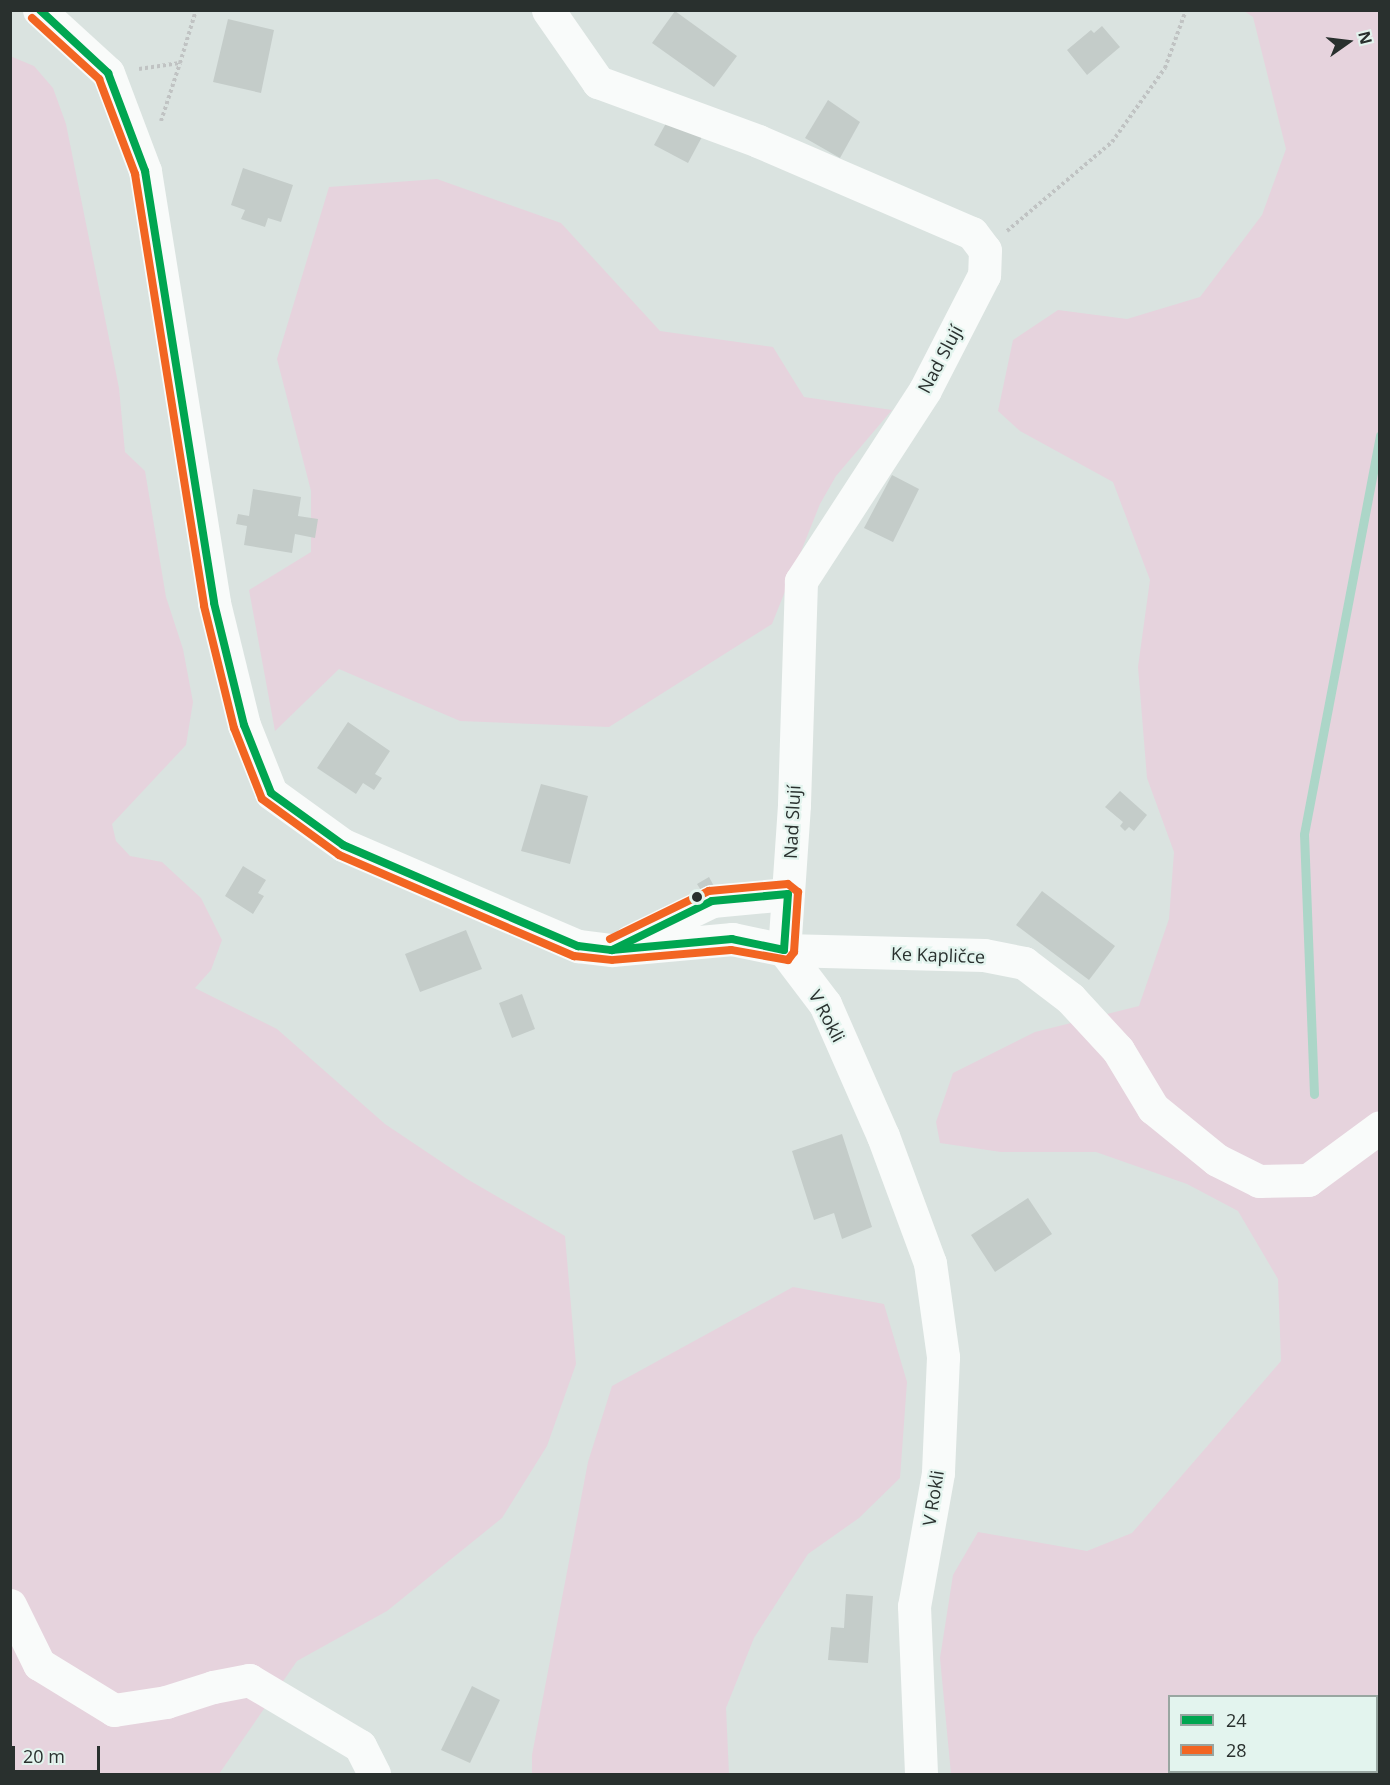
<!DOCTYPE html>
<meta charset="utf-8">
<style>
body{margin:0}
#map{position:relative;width:1390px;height:1785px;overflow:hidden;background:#dae3e0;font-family:"Open Sans",sans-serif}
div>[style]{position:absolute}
.green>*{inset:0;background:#e6d3dd}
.stream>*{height:9px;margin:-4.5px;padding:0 4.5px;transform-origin:4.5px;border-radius:4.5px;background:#acd6c8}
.building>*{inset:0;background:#c4ccc9}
.path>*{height:4px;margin-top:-2px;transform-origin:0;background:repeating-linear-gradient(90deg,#c0c3c3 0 3px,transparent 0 6px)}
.minor>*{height:33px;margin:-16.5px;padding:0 16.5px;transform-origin:16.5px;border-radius:16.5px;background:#f9fbfa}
.bus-1>*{height:8px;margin:-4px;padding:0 4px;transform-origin:4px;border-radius:4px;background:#00a651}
.bus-2>*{height:8px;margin:-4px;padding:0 4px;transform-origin:4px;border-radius:4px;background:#f26522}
.dots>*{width:16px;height:16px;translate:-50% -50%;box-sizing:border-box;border:3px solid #e3f4ee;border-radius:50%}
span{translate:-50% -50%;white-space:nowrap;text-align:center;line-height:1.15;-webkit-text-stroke:4.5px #e3f4ee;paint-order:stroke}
.street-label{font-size:18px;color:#29302e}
.frame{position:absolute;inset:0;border:12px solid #29302e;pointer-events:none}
.legend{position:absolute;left:1168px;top:1695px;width:210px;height:78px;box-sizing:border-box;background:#e3f4ee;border:2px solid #99a6a1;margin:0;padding:8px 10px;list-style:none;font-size:18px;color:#29302e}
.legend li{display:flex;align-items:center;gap:12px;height:30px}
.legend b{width:30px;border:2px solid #99a6a1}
.north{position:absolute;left:1318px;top:12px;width:60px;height:60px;-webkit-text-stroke:4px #e3f4ee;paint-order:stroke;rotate:76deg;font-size:16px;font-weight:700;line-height:24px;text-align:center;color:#29302e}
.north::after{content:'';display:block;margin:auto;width:21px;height:27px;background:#29302e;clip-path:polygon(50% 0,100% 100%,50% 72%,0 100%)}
.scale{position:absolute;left:12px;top:1746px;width:88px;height:27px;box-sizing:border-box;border:3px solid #29302e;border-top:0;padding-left:8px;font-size:18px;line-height:21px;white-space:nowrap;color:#29302e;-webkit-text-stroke:4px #e3f4ee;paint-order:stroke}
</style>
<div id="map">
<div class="green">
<div style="clip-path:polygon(evenodd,1244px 11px,1379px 11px,1379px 1774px,951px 1774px,940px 1658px,953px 1575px,978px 1532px,1087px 1551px,1132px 1533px,1281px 1361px,1278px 1279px,1238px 1211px,1187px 1184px,1096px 1152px,1001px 1152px,940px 1143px,936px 1122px,953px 1073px,1035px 1032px,1139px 1006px,1169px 919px,1174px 852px,1147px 778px,1138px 667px,1150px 580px,1113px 482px,1020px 431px,998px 411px,1013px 340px,1058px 310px,1127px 319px,1200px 297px,1262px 215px,1286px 149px,1253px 17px,1244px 11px,1170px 1696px,1376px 1696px,1376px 1772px,1170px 1772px,1170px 1696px)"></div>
<div style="clip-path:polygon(10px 56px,34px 66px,53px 88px,66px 124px,119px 388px,125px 452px,145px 471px,166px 597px,183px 649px,193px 702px,186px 745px,112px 824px,116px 841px,130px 856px,162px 862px,201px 898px,222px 940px,211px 970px,195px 988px,277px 1029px,385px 1124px,467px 1179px,565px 1236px,576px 1364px,547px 1446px,502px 1518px,387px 1611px,297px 1661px,219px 1774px,11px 1774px)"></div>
<div style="clip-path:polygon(437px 179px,561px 223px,660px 331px,773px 347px,804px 397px,892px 410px,836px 476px,820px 504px,772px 624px,609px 727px,460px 721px,339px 669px,275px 731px,249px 590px,311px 552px,311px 491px,277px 359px,329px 187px)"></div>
<div style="clip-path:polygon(793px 1287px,884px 1304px,907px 1382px,900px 1478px,859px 1518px,808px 1554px,754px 1638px,726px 1708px,729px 1774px,532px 1774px,532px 1755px,588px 1462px,612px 1386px)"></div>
</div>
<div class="stream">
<div style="left:1314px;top:1094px;width:260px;rotate:-92.2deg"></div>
<div style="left:1304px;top:834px;width:406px;rotate:-79.2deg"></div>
</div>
<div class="building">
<div style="clip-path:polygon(675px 11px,737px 56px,714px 87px,652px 43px)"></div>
<div style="clip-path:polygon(228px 19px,274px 30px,261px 93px,213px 82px)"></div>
<div style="clip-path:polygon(1102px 26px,1120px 47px,1087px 75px,1067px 50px,1091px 30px,1094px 33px)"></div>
<div style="clip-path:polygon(828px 100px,860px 122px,840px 158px,805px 138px)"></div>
<div style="clip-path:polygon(670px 116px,703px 135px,688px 163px,654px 145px)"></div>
<div style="clip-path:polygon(243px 168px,293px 185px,281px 222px,268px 218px,265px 227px,241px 219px,245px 210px,231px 205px)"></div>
<div style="clip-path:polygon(892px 475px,919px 489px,893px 542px,864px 528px)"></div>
<div style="clip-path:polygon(253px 489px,301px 497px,298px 516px,318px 519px,315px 538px,295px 534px,292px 553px,244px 545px,247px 526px,236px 524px,238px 514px,249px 516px)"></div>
<div style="clip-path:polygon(348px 722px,390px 751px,375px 774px,382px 778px,374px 790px,363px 783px,356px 794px,317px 768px)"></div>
<div style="clip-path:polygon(541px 784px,588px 796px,570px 864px,521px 851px)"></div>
<div style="clip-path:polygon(1120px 791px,1147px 815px,1134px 831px,1129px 827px,1125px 831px,1120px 826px,1123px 822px,1105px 807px)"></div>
<div style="clip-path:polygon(243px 866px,266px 880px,258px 893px,264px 896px,253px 914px,225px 896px)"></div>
<div style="clip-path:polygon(709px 877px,715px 888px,704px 895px,697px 884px)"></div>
<div style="clip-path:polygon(1042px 891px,1115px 946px,1089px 980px,1016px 925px)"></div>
<div style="clip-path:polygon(466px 930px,482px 969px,420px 992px,405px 954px)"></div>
<div style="clip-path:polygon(522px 994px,535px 1029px,512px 1038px,499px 1003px)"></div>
<div style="clip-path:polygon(842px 1134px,872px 1227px,842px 1239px,834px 1213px,814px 1220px,792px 1151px)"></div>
<div style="clip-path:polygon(1028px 1198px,1052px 1234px,995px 1272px,971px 1235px)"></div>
<div style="clip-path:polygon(846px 1594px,873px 1596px,868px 1663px,828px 1660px,831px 1627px,844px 1628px)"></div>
<div style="clip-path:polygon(472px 1686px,500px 1700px,470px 1763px,441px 1750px)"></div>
</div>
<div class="path">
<div style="left:139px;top:69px;width:41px;rotate:-8.3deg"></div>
<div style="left:180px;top:63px;width:55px;rotate:-73.2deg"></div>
<div style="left:161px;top:121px;width:61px;rotate:-71.9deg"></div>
<div style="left:1007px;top:231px;width:138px;rotate:-40.3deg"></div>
<div style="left:1112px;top:142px;width:91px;rotate:-54.4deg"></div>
<div style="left:1165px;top:68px;width:62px;rotate:-70.1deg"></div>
</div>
<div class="minor">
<div style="left:39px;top:10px;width:93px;rotate:42.4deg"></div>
<div style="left:108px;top:73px;width:105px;rotate:69.3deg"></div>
<div style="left:145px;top:171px;width:437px;rotate:80.9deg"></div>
<div style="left:214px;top:603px;width:126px;rotate:76.2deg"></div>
<div style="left:244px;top:725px;width:73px;rotate:68.3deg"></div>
<div style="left:271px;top:793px;width:89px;rotate:35.8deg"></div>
<div style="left:343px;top:845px;width:256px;rotate:23.3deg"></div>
<div style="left:578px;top:946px;width:34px;rotate:7deg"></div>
<div style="left:612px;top:950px;width:121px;rotate:-5.2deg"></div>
<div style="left:732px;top:939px;width:53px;rotate:11.9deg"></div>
<div style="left:784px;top:950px;width:200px;rotate:1.4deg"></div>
<div style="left:984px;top:955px;width:41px;rotate:11.3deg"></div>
<div style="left:1024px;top:963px;width:58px;rotate:37.3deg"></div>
<div style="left:1070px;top:998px;width:71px;rotate:47.3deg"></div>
<div style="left:1118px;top:1050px;width:68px;rotate:58.9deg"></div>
<div style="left:1153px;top:1108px;width:82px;rotate:39.1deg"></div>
<div style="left:1217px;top:1160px;width:47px;rotate:26.6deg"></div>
<div style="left:1259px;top:1181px;width:49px;rotate:-1.2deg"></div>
<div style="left:1308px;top:1180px;width:89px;rotate:-36.4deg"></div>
<div style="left:548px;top:10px;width:88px;rotate:55.2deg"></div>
<div style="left:598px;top:82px;width:171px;rotate:20.2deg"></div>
<div style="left:758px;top:141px;width:233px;rotate:23.3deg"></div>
<div style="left:972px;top:233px;width:21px;rotate:53deg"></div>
<div style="left:985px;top:250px;width:25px;rotate:92deg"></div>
<div style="left:984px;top:275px;width:129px;rotate:117.2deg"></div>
<div style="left:925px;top:390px;width:228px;rotate:123deg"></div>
<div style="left:801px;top:581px;width:224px;rotate:91.8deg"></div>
<div style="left:794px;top:805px;width:145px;rotate:93.9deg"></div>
<div style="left:630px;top:941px;width:91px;rotate:-26deg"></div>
<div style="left:712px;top:901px;width:76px;rotate:-5.3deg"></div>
<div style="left:784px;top:950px;width:68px;rotate:52.8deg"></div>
<div style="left:825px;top:1004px;width:144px;rotate:66.3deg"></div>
<div style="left:883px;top:1136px;width:135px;rotate:69.7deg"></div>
<div style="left:930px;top:1263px;width:95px;rotate:82.1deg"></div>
<div style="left:943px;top:1357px;width:116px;rotate:92.5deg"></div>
<div style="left:938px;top:1473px;width:135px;rotate:100.2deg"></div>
<div style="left:914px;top:1606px;width:168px;rotate:87.6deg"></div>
<div style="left:10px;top:1605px;width:66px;rotate:63.8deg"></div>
<div style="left:39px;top:1664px;width:88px;rotate:31.5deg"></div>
<div style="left:114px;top:1710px;width:53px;rotate:-8.7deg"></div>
<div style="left:166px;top:1702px;width:49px;rotate:-17.7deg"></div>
<div style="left:213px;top:1687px;width:37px;rotate:-11deg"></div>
<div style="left:249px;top:1680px;width:129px;rotate:30.7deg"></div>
<div style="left:360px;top:1746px;width:31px;rotate:63deg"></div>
</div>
<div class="bus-1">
<div style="left:40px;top:10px;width:93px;rotate:42.8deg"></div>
<div style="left:108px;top:73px;width:105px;rotate:69.3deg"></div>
<div style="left:145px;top:171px;width:437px;rotate:80.9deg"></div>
<div style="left:214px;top:603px;width:126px;rotate:76.2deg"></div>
<div style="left:244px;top:725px;width:73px;rotate:68.3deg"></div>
<div style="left:271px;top:793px;width:89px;rotate:35.8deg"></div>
<div style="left:343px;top:845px;width:256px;rotate:23.3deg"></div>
<div style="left:578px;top:946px;width:34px;rotate:7deg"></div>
<div style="left:788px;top:894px;width:56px;rotate:94.1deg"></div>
<div style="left:784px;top:950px;width:53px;rotate:-168.1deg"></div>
<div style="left:732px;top:939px;width:121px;rotate:174.8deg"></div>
<div style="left:612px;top:950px;width:111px;rotate:-26.1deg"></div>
<div style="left:712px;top:901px;width:76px;rotate:-5.3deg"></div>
</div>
<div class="bus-2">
<div style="left:32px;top:18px;width:91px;rotate:42.3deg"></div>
<div style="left:99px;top:79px;width:102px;rotate:69.2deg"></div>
<div style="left:135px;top:174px;width:437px;rotate:80.9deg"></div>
<div style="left:204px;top:606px;width:126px;rotate:76.2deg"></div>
<div style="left:234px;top:728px;width:76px;rotate:68.5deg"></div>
<div style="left:262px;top:799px;width:95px;rotate:36deg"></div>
<div style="left:339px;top:855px;width:256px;rotate:23.3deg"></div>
<div style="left:574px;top:956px;width:37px;rotate:6deg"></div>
<div style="left:610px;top:939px;width:110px;rotate:-25.9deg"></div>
<div style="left:709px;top:891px;width:79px;rotate:-5.1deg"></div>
<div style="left:788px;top:884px;width:13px;rotate:39deg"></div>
<div style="left:798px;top:892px;width:60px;rotate:93.8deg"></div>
<div style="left:794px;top:952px;width:10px;rotate:127deg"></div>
<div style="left:788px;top:960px;width:58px;rotate:-170deg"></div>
<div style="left:731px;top:950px;width:118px;rotate:175.2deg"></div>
</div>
<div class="dots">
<div style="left:697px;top:897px;background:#29302e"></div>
</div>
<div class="street-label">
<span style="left:940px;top:359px;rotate:-62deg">Nad Slují</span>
<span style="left:792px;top:822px;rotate:-87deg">Nad Slují</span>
<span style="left:938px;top:955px;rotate:2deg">Ke Kapličce</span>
<span style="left:827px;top:1016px;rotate:62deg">V Rokli</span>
<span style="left:933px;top:1498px;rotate:-81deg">V Rokli</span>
</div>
<div class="frame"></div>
<ul class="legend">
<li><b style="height:8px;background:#00a651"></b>24</li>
<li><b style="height:8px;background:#f26522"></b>28</li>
</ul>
<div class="north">N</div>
<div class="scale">20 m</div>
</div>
